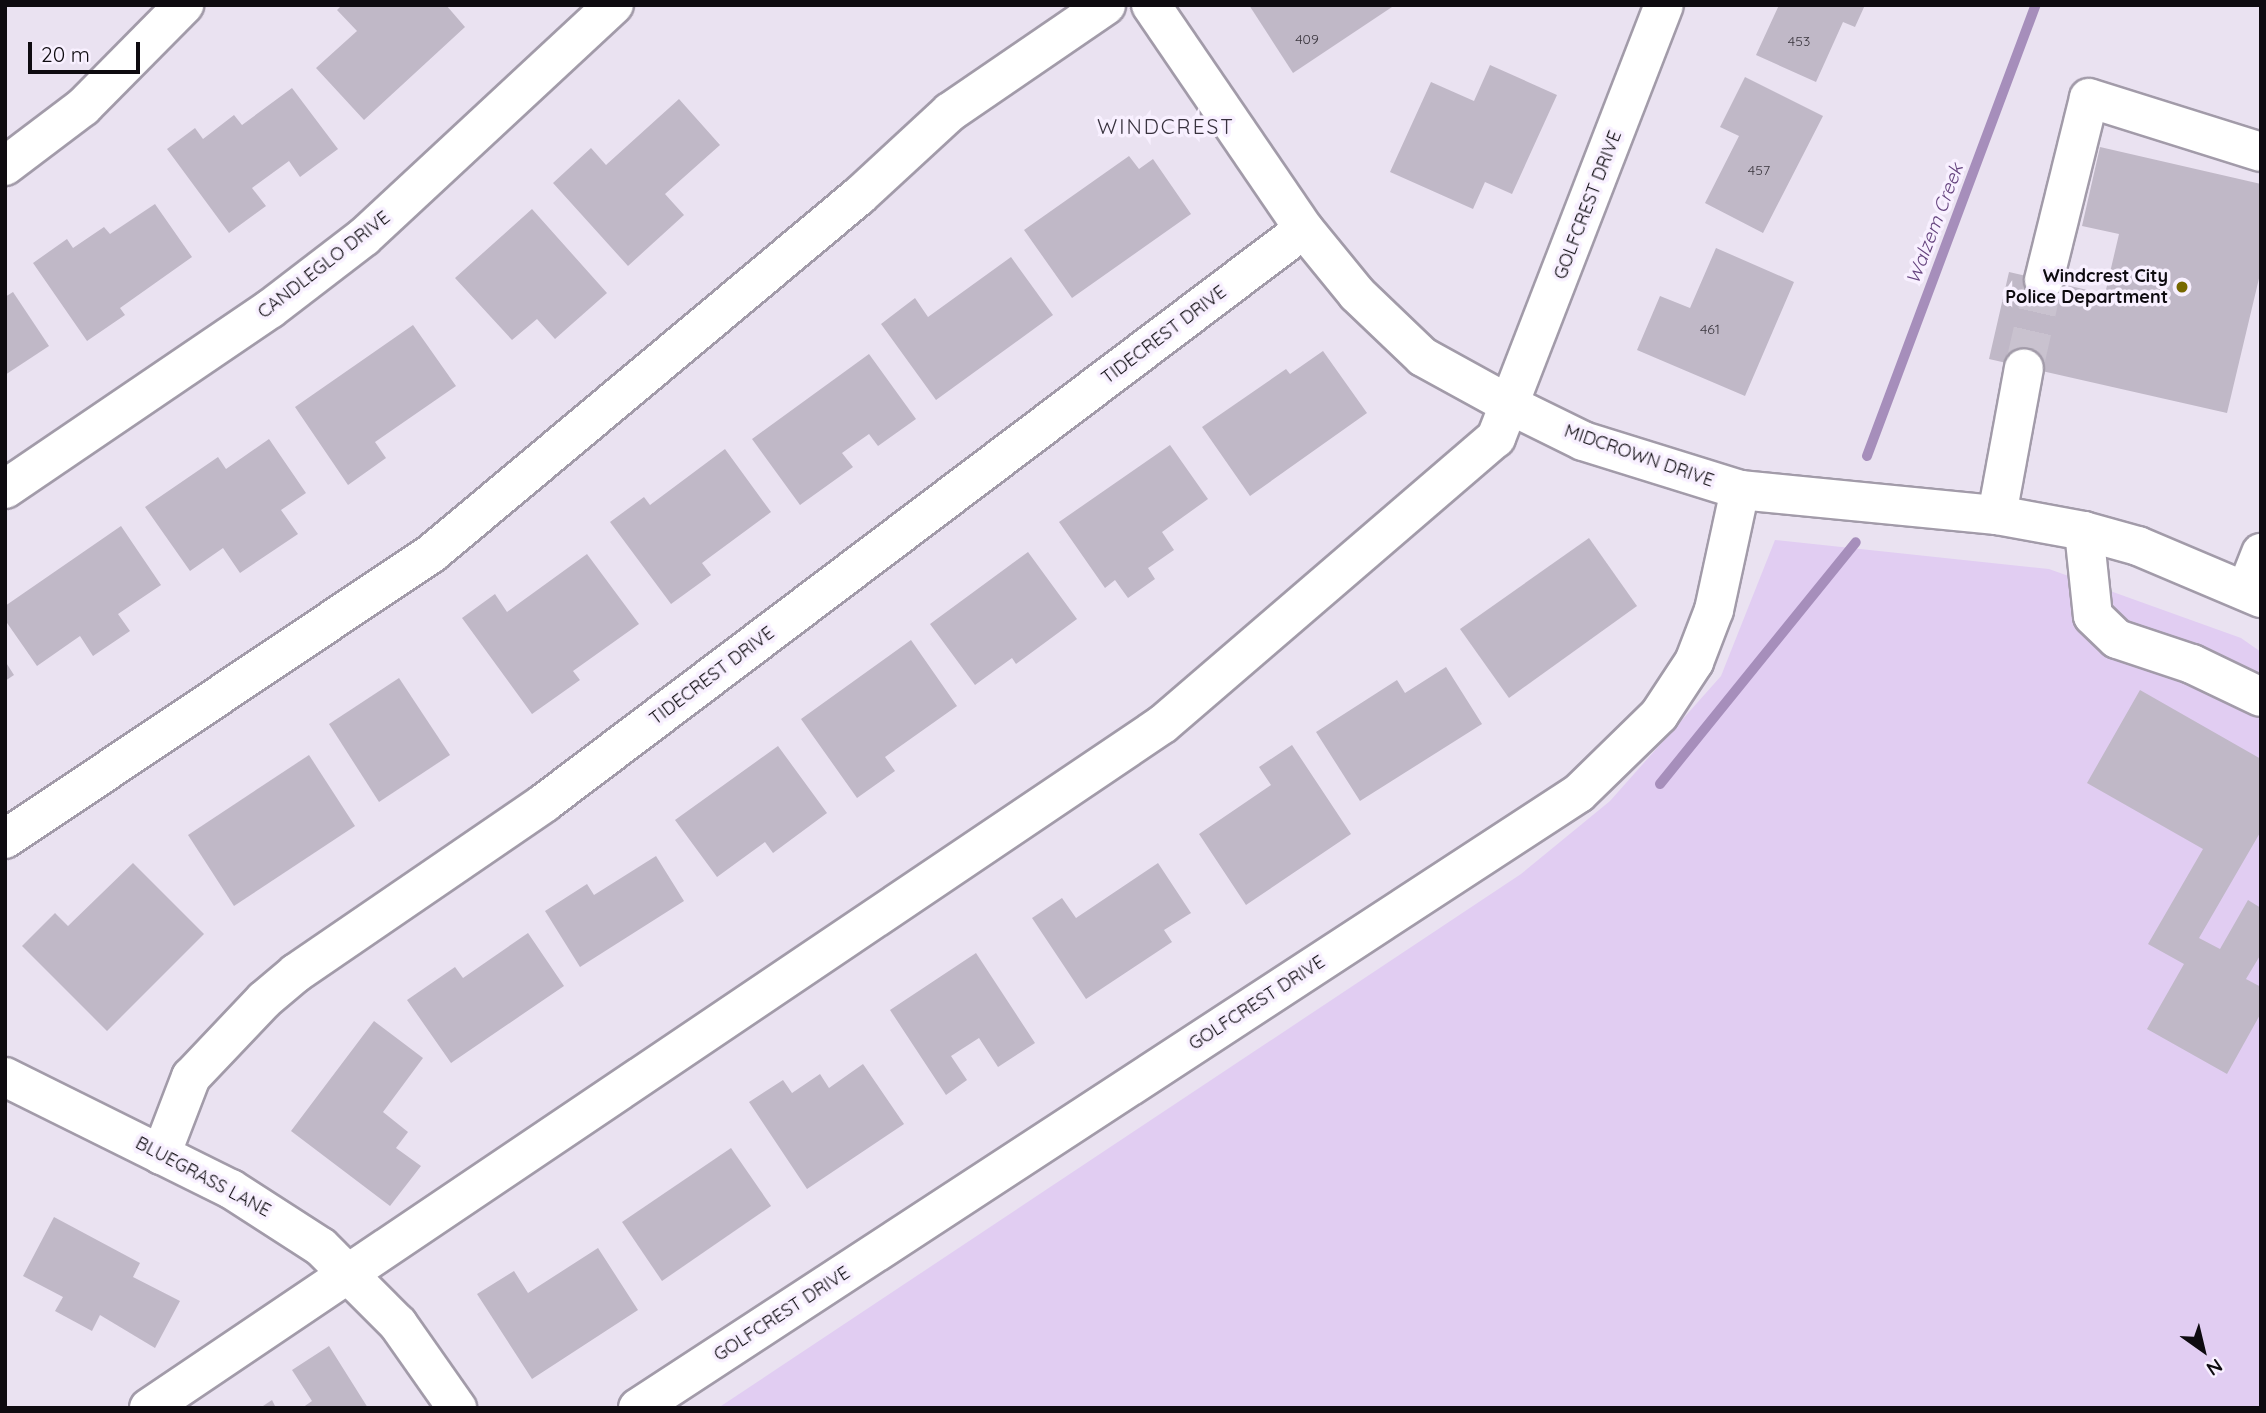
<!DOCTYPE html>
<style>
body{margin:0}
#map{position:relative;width:2266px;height:1413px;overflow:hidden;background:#eae2f1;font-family:Quicksand,sans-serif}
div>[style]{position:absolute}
.green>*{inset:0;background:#e1cdf2}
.stream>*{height:10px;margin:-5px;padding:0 5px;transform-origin:5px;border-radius:5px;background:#a68ebb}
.building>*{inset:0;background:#c0b8c7}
.minor-tunnel>*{height:38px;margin-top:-19px;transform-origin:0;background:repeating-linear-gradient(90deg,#c9c2cf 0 38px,transparent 0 57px)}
.roads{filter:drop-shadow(2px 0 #a29ba9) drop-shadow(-2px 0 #a29ba9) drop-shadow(0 2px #a29ba9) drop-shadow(0 -2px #a29ba9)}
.minor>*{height:38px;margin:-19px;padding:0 19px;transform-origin:19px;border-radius:19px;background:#fff}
.dots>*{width:19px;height:19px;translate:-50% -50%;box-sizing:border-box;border:4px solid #f8f0ff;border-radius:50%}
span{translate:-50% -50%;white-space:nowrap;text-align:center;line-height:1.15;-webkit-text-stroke:7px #f8f0ff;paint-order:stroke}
.number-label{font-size:14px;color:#3a363e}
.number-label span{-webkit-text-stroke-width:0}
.street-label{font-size:18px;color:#0e0b10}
.poi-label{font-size:18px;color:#0e0b10;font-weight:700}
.right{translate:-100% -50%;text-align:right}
.water-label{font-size:19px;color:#64427d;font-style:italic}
.quarter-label{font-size:21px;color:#38323e;letter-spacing:2px}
.frame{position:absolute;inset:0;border:7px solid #0e0b10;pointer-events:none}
.north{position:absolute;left:2168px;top:1315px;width:70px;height:70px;-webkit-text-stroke:5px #f8f0ff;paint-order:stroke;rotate:146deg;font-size:19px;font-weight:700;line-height:28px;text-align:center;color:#0e0b10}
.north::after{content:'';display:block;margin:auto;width:24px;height:32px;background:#0e0b10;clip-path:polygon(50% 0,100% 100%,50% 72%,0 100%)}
.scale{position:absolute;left:28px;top:42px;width:112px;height:32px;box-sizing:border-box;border:4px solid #0e0b10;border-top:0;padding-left:9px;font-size:21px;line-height:24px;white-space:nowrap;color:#0e0b10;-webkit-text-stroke:5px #f8f0ff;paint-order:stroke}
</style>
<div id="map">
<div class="green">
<div style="clip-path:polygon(1775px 540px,2049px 569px,2241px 638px,2261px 652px,2261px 1408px,718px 1408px,1521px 874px,1610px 801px,1721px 676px)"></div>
</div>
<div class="stream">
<div style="left:1867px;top:456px;width:482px;rotate:-69.5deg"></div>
<div style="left:1660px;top:784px;width:311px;rotate:-51deg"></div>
</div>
<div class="building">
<div style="clip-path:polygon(342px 5px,446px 5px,465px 27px,364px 120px,316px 68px,357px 31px,337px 10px)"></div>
<div style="clip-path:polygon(1249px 5px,1395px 5px,1293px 73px)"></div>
<div style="clip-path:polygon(1779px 5px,1865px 5px,1855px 27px,1843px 22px,1816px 82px,1756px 55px)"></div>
<div style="clip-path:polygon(1490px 65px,1557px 95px,1512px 194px,1485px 182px,1473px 209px,1390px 172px,1431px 82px,1474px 101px)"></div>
<div style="clip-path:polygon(1745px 77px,1823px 116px,1763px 233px,1705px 203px,1739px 136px,1720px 127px)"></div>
<div style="clip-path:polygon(292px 88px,338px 149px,300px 177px,289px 161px,252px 188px,266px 206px,229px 233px,167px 149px,195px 128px,203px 139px,234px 115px,242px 125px)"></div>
<div style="clip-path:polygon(679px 99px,720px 145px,665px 194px,684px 215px,628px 266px,553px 183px,591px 148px,606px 165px)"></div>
<div style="clip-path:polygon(2100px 147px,2261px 184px,2261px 270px,2227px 413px,1989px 359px,2009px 272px,2105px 294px,2119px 234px,2082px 226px)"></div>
<div style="clip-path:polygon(1129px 156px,1139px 169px,1153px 159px,1191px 214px,1072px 298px,1024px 230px)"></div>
<div style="clip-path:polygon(155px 204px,192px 257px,120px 308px,125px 315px,87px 341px,33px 263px,67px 239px,73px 248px,104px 227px,110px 234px)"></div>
<div style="clip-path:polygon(532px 209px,607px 293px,555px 339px,537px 319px,512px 340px,455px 278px)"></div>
<div style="clip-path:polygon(1716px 248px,1794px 282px,1745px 396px,1637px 350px,1660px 296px,1690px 308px)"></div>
<div style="clip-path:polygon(1011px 257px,1053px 315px,936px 400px,881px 324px,915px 298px,928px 317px)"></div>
<div style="clip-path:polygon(13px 292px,49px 346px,5px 375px,5px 297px)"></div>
<div style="clip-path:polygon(413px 325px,456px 386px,375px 442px,386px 458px,348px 485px,295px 407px)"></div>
<div style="clip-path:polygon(1323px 351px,1367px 413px,1250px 496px,1202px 427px,1286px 369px,1290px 374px)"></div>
<div style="clip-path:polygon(869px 354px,916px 419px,878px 446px,869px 434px,842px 453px,853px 467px,800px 505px,752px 439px)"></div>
<div style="clip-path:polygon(269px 439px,306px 493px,281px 510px,298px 534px,240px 573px,223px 548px,190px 571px,145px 507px,218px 457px,226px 469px)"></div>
<div style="clip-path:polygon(1170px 445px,1208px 499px,1162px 532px,1174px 550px,1148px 568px,1155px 579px,1128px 598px,1115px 580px,1105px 588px,1059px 522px)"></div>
<div style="clip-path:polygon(725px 449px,771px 512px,702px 563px,711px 575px,671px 604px,610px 522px,644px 497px,650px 505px)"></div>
<div style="clip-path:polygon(121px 526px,161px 585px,118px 614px,130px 631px,93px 656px,80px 636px,37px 666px,5px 620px,5px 606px)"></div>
<div style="clip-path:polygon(1589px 538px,1637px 606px,1509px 698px,1460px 629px)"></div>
<div style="clip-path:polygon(1028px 552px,1077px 619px,1016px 664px,1012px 658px,975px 685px,930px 624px)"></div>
<div style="clip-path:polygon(587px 554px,639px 624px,573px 671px,580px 680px,532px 714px,462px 618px,495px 594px,507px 612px)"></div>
<div style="clip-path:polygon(911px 640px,957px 706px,885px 757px,895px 771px,857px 798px,801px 719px)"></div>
<div style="clip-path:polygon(5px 661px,14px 675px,5px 681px)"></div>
<div style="clip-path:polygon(1446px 667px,1482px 724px,1360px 801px,1316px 732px,1397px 680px,1405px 693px)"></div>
<div style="clip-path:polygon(399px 678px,450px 755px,379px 802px,329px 724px)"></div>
<div style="clip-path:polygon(2140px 690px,2261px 759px,2261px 831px,2199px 938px,2220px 949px,2248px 900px,2261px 908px,2261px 954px,2246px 979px,2261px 987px,2261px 1013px,2227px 1074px,2147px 1029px,2184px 964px,2148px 944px,2203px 849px,2087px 783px)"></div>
<div style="clip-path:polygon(1292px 745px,1351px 834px,1246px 905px,1199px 834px,1271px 785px,1259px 767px)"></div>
<div style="clip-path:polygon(778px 746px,827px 813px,773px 853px,765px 842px,717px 877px,675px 820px)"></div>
<div style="clip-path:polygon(309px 755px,355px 826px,234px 906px,188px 835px)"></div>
<div style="clip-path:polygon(656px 856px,684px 901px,580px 967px,545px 911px,587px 884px,594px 895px)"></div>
<div style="clip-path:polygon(133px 863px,204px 934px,107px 1031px,22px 946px,55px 913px,68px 926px)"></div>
<div style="clip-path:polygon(1158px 863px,1191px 913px,1164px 930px,1172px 942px,1086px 999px,1032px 918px,1062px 898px,1076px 918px)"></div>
<div style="clip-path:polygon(528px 933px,564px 986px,451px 1063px,407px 1000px,455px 967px,463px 978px)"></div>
<div style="clip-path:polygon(976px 953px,1035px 1043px,998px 1067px,979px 1038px,951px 1056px,967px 1080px,946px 1095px,890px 1010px)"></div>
<div style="clip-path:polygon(374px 1021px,423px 1058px,383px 1112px,408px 1132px,396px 1148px,421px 1166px,390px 1206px,291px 1131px)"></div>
<div style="clip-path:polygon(863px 1064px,904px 1124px,807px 1189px,749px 1102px,783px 1080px,792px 1093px,820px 1074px,829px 1088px)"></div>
<div style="clip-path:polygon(731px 1148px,771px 1206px,662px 1281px,622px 1222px)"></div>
<div style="clip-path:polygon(54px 1217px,140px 1263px,133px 1277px,180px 1301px,155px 1348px,100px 1315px,92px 1331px,55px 1311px,63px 1297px,23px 1276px)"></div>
<div style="clip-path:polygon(598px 1248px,638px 1310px,532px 1379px,477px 1294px,514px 1271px,528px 1293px)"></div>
<div style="clip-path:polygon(329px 1346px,368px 1408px,302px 1408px,312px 1401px,292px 1370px)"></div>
<div style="clip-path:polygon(272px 1400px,276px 1408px,260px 1408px)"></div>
</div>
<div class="minor-tunnel">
<div style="left:2024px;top:368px;width:90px;rotate:-77.2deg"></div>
</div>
<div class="roads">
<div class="minor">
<div style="left:1151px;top:5px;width:271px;rotate:55.7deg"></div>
<div style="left:1304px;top:229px;width:84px;rotate:50.8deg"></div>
<div style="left:1357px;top:294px;width:91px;rotate:43.7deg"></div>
<div style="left:1423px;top:357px;width:102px;rotate:28.8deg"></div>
<div style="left:1512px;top:406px;width:79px;rotate:26.2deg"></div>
<div style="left:1583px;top:441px;width:164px;rotate:17.3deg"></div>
<div style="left:1740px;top:490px;width:258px;rotate:5.6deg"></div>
<div style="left:1997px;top:515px;width:88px;rotate:10.4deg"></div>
<div style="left:2084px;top:531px;width:56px;rotate:15.5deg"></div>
<div style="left:2138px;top:546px;width:134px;rotate:22.9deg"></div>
<div style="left:5px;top:166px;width:98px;rotate:-37.1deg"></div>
<div style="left:83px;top:107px;width:144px;rotate:-45.3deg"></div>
<div style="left:2044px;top:280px;width:187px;rotate:-76.1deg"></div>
<div style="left:2089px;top:98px;width:180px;rotate:17.4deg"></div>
<div style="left:5px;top:489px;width:320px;rotate:-34.2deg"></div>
<div style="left:270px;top:309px;width:118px;rotate:-37.5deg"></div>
<div style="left:364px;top:237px;width:341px;rotate:-42.9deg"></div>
<div style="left:1997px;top:515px;width:149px;rotate:-79.6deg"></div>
<div style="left:2084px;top:531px;width:85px;rotate:84deg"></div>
<div style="left:2093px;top:616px;width:33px;rotate:44deg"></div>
<div style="left:2117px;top:639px;width:79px;rotate:18.4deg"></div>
<div style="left:2192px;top:664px;width:76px;rotate:25.6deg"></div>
<div style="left:2246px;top:591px;width:41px;rotate:-68.5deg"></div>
<div style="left:5px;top:839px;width:514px;rotate:-33.81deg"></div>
<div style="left:432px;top:553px;width:557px;rotate:-39.9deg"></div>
<div style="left:859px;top:196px;width:124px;rotate:-42.7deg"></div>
<div style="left:950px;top:112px;width:189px;rotate:-34.4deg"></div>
<div style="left:5px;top:1077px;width:252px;rotate:26.4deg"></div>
<div style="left:231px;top:1189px;width:107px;rotate:32.8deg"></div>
<div style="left:321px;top:1247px;width:109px;rotate:45deg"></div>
<div style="left:398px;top:1324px;width:103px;rotate:54.9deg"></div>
<div style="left:161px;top:1155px;width:84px;rotate:-69deg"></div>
<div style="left:191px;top:1077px;width:106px;rotate:-46.5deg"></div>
<div style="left:264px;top:1000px;width:42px;rotate:-40.2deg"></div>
<div style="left:296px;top:973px;width:301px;rotate:-34.4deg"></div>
<div style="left:544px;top:803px;width:952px;rotate:-37.06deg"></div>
<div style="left:149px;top:1408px;width:1223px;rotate:-34deg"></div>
<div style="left:1163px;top:724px;width:439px;rotate:-40.7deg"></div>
<div style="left:1496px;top:438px;width:464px;rotate:-68.8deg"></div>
<div style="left:638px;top:1408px;width:1124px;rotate:-33.17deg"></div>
<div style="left:1579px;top:793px;width:112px;rotate:-44.3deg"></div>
<div style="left:1659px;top:715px;width:64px;rotate:-56.6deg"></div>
<div style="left:1694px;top:662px;width:56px;rotate:-69deg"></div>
<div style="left:1714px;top:610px;width:123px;rotate:-77.8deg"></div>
</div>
</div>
<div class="dots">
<div style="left:2182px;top:287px;background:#776800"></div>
</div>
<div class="number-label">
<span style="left:1307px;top:39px">409</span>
<span style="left:1799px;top:41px">453</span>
<span style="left:1759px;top:170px">457</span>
<span style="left:1710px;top:329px">461</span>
</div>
<div class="street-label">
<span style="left:1588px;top:205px;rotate:-69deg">GOLFCREST DRIVE</span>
<span style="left:324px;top:265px;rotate:-38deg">CANDLEGLO DRIVE</span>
<span style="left:1164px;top:335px;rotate:-37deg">TIDECREST DRIVE</span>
<span style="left:1639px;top:456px;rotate:19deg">MIDCROWN DRIVE</span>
<span style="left:712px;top:676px;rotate:-37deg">TIDECREST DRIVE</span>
<span style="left:1257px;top:1003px;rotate:-33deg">GOLFCREST DRIVE</span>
<span style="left:203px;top:1177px;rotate:28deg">BLUEGRASS LANE</span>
<span style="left:782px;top:1314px;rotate:-33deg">GOLFCREST DRIVE</span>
</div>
<div class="poi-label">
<span class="right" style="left:2168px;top:287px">Windcrest City<br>Police Department</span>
</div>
<div class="water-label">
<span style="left:1935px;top:224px;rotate:-69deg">Walzem Creek</span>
</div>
<div class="quarter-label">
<span style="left:1166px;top:126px">WINDCREST</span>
</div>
<div class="frame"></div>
<div class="north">N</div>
<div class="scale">20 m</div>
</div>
